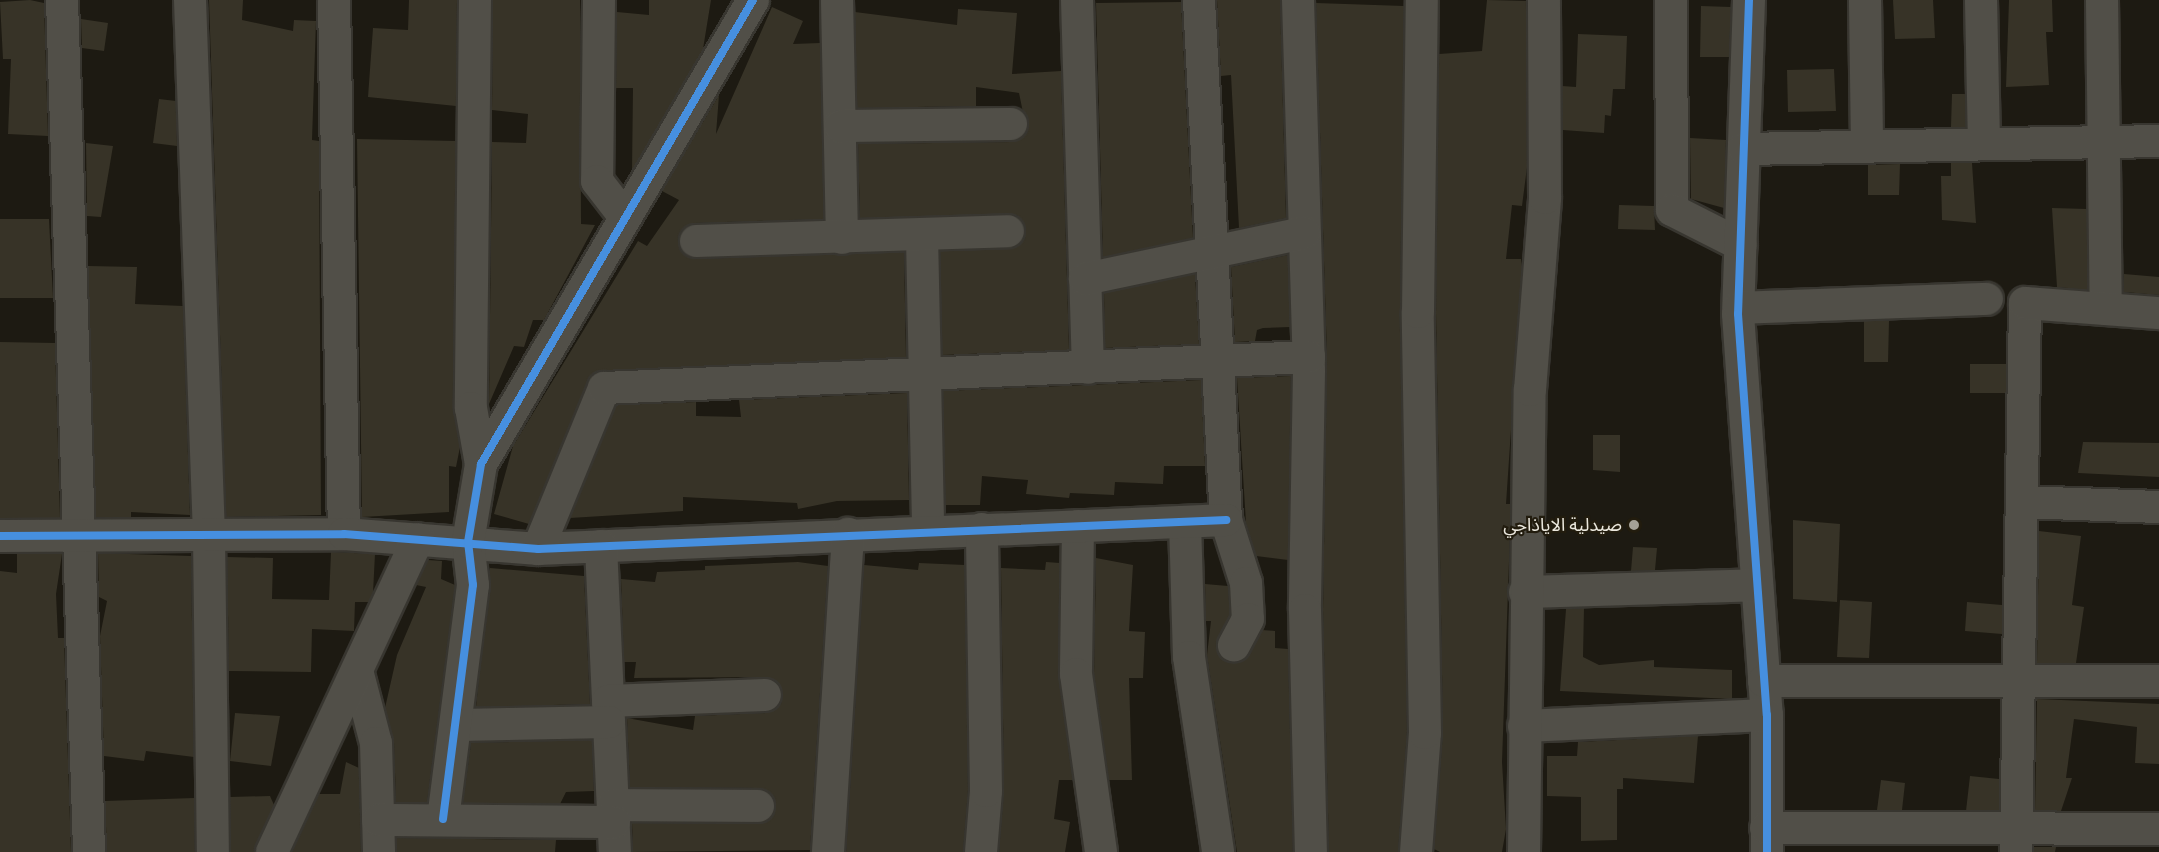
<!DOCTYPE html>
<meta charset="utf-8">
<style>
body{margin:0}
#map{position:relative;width:2159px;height:852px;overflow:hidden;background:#1d1a12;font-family:Cabin,"Noto Sans Arabic",sans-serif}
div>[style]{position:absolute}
.building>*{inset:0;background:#373327}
.roads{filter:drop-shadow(2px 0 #383630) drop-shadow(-2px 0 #383630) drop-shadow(0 2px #383630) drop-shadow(0 -2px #383630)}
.minor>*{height:32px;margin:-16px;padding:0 16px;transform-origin:16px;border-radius:16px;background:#514f48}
.cycleway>*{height:8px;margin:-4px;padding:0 4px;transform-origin:4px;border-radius:4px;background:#468fdf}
.dots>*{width:16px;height:16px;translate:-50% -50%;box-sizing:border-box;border:3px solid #221c0e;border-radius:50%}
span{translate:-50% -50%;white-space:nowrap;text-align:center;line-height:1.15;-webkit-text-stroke:4.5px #221c0e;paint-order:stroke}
.poi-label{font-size:18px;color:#ebe8de}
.right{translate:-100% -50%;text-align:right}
</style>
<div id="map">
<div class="building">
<div style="clip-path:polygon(30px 0,44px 3px,48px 136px,8px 134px,11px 59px,3px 59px,0 2px)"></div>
<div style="clip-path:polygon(209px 0,243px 0,242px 20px,293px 31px,294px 20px,316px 21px,312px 140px,319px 141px,321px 515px,226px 517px)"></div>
<div style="clip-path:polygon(409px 0,457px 0,456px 106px,368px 97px,373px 28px,408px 30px)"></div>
<div style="clip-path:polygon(493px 0,580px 0,581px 224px,595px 225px,544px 320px,533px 320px,524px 347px,514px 346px,489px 404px,492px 142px,526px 143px,528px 114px,492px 110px)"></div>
<div style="clip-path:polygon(649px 0,711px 0,703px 49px,632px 171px,633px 88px,616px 88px,617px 12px,649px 15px)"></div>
<div style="clip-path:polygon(1217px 0,1280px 0,1286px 218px,1239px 228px,1231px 75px,1221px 76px)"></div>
<div style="clip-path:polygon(1487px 0,1526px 1px,1527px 167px,1522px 206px,1512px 205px,1506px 259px,1521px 259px,1522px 267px,1506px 504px,1511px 504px,1502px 762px,1506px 829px,1502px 852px,1440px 852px,1434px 849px,1443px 733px,1436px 312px,1439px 54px,1482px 51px)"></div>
<div style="clip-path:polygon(1893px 0,1933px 0,1935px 38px,1895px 39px)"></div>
<div style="clip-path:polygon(2009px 0,2052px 0,2053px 32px,2046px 32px,2049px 85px,2006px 87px)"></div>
<div style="clip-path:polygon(1181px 2px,1193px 238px,1103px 257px,1096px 3px)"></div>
<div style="clip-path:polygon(1316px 3px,1404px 6px,1400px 312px,1407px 732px,1398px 852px,1329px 852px,1323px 610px,1327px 357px)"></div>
<div style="clip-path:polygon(1701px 6px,1731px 7px,1729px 57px,1700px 57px)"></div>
<div style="clip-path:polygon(772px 7px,803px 21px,793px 44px,820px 43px,824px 219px,695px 223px,680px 233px,680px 250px,697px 259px,904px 252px,906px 357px,594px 373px,529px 524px,494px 514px,513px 446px,638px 241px,647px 246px,679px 200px,662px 191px,719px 95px,716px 134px)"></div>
<div style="clip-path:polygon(958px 9px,1017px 13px,1012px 74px,1061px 71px,1069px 350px,942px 355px,940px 251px,1017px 247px,1026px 231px,1017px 215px,860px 218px,858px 144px,1011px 142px,1027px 132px,1019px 93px,976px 87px,976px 106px,857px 108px,855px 12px,957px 25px)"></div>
<div style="clip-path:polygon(81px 19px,108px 23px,104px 51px,82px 48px)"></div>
<div style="clip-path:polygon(1578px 34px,1627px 36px,1625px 89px,1613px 89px,1611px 116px,1605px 115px,1604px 133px,1563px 130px,1562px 86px,1576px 87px)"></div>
<div style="clip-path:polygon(1834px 69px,1836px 111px,1788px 112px,1787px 70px)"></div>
<div style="clip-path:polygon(1952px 94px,1965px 94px,1966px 127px,1951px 127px)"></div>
<div style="clip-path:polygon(159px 99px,176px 101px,177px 146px,153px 143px)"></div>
<div style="clip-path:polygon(1690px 138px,1726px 140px,1724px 208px,1691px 199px)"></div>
<div style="clip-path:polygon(357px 139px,456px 141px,453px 408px,460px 447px,456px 467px,449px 466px,449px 512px,362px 517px)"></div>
<div style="clip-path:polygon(86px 143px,113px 146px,101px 217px,87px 216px)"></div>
<div style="clip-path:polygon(1951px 163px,1972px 163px,1976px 223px,1942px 220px,1941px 176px,1951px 176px)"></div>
<div style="clip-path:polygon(1900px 164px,1899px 195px,1868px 195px,1868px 165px)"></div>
<div style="clip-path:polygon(1619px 205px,1654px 206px,1655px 230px,1618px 229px)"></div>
<div style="clip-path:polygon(2052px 208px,2087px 209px,2088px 290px,2057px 287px)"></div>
<div style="clip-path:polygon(0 219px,49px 219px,53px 298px,0 298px)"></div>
<div style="clip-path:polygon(1288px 255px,1290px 327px,1263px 328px,1257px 330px,1255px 341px,1235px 342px,1231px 267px)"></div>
<div style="clip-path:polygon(88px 266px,137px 267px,135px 304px,183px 306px,190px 515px,131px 512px,131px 517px,96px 517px)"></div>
<div style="clip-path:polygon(1195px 274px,1199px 344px,1105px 348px,1104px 293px)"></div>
<div style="clip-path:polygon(2124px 274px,2159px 277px,2159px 295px,2124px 292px)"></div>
<div style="clip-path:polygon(1864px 321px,1889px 321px,1888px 362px,1864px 362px)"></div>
<div style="clip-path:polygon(0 342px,55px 343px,60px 518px,0 518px)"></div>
<div style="clip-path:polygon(1970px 364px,2006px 364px,2006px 393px,1970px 393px)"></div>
<div style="clip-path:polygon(1291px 376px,1288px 560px,1256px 556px,1246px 523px,1237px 378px)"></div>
<div style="clip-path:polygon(1201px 380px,1205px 466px,1164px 466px,1163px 484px,1115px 482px,1114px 495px,1070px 493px,1069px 498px,1026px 494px,1028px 480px,982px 476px,980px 505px,945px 505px,943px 391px)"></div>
<div style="clip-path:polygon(907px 393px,909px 500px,837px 501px,798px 509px,797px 503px,683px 497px,683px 511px,570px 518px,616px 405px,696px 402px,696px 416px,741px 417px,739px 400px)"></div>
<div style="clip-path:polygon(1593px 435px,1620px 435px,1620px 472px,1593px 470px)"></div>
<div style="clip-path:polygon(2083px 442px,2159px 443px,2159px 477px,2078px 473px)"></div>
<div style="clip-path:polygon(1793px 520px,1840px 524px,1837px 602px,1793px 599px)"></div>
<div style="clip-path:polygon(2039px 531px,2081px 536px,2072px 605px,2084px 607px,2076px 663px,2037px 663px)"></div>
<div style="clip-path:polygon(1633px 547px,1657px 548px,1655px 570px,1631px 571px)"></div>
<div style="clip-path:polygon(331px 552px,375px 554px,373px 593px,369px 602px,355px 602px,354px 631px,312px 629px,311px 672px,229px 671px,227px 557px,273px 558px,272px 599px,329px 600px)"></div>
<div style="clip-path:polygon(98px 553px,191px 556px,194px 757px,146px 751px,144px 761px,104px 756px,100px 636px,107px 601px,99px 597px)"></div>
<div style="clip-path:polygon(17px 554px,62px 554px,56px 594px,58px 638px,64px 638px,71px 852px,0 852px,0 571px,17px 573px)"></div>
<div style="clip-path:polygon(1096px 558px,1133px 565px,1129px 631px,1145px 632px,1143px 678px,1129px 678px,1132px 780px,1109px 780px,1094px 673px)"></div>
<div style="clip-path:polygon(428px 560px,442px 561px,441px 579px,455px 585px,427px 802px,396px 802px,394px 742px,385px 708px,397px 655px,426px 587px,416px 585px)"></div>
<div style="clip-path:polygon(798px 562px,828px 566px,810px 850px,633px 852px,632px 823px,758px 824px,773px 816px,776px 806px,768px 791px,758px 788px,630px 787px,627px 718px,693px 730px,695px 716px,766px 713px,781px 704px,783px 694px,780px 685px,765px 677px,634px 678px,636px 662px,624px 662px,621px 579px,655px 582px,657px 572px,705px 570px,705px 566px)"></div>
<div style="clip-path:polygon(1046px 562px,1060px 563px,1058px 674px,1073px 780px,1059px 780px,1054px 819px,1070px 822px,1065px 852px,999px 852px,1004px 791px,1001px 568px,1045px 570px)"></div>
<div style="clip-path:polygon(919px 563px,965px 565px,968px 790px,963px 852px,846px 852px,864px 565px,918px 570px)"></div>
<div style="clip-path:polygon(490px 568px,584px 576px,590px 704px,476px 707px)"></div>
<div style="clip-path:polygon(1205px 584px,1228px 586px,1230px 615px,1216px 645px,1225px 661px,1244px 660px,1262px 630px,1275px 631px,1275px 648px,1288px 649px,1293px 852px,1237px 852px,1207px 655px,1211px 621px,1206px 621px)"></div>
<div style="clip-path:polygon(1840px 600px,1872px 602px,1869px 658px,1837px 657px)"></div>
<div style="clip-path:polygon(1967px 602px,2002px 605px,2002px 634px,1965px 631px)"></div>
<div style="clip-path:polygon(1584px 608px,1583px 657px,1599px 665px,1654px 660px,1654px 667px,1732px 670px,1732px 699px,1560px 691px,1566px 609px)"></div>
<div style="clip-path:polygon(2037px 699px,2159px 704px,2159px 764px,2135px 763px,2137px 727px,2074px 719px,2066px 778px,2072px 778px,2061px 811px,2035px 811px)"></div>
<div style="clip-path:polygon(235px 713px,280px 716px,271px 766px,230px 761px)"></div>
<div style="clip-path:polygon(1698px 736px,1694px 783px,1623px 778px,1623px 789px,1617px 789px,1617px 840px,1581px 841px,1581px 797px,1547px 796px,1547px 756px,1577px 756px,1578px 742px)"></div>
<div style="clip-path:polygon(592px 740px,594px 791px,566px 792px,560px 804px,463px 803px,471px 743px)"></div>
<div style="clip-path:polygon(346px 762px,359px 768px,361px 852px,292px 852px,319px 794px,340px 794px)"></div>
<div style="clip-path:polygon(1970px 776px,1999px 779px,1999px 811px,1966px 811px)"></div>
<div style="clip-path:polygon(1881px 780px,1905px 783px,1902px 810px,1877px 810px)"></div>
<div style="clip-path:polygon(270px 796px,274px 805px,254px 852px,231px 852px,230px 797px)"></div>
<div style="clip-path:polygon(194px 798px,195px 852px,107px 852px,105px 801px)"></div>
<div style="clip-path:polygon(397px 838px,556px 840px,555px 852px,397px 852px)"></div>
<div style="clip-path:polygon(2034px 847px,2056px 847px,2055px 852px,2034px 852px)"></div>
</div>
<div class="roads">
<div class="minor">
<div style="left:62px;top:0;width:852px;rotate:88.18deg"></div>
<div style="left:190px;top:0;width:535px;rotate:87.97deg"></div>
<div style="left:209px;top:535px;width:317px;rotate:89.3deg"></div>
<div style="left:334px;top:0;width:534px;rotate:88.93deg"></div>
<div style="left:475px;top:0;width:408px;rotate:90.6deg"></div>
<div style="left:471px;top:408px;width:57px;rotate:79.9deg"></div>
<div style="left:599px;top:0;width:181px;rotate:90.6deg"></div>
<div style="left:597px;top:181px;width:44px;rotate:52.4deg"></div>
<div style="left:837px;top:0;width:238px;rotate:88.8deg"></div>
<div style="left:1077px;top:0;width:368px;rotate:88.3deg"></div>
<div style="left:1199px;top:0;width:521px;rotate:87.03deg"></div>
<div style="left:1226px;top:520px;width:66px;rotate:72.4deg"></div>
<div style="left:1246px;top:583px;width:36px;rotate:87deg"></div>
<div style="left:1248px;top:619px;width:30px;rotate:118deg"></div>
<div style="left:1298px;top:0;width:371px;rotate:88.3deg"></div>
<div style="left:1309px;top:371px;width:239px;rotate:91deg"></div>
<div style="left:1305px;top:610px;width:242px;rotate:88.6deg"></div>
<div style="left:1671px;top:0;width:210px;rotate:89.7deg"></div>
<div style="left:1672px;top:210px;width:77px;rotate:26.9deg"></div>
<div style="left:1749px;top:0;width:314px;rotate:92deg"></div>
<div style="left:1738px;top:314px;width:402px;rotate:85.9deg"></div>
<div style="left:1767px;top:715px;width:137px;rotate:90deg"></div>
<div style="left:1865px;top:0;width:146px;rotate:89.2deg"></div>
<div style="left:1981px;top:0;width:144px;rotate:88.8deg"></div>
<div style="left:2102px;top:0;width:309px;rotate:89.3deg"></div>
<div style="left:840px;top:126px;width:171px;rotate:-0.7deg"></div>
<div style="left:1744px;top:149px;width:415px;rotate:-1.1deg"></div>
<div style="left:922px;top:236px;width:295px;rotate:88.8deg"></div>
<div style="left:696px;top:241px;width:312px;rotate:-1.8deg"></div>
<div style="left:1085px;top:279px;width:224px;rotate:-11.9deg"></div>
<div style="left:1739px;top:308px;width:248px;rotate:-2.1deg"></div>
<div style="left:2022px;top:502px;width:137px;rotate:2.1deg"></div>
<div style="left:1185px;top:522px;width:135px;rotate:88.3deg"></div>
<div style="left:1189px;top:657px;width:197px;rotate:81.5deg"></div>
<div style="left:1078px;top:526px;width:148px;rotate:90.8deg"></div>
<div style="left:1076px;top:674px;width:180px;rotate:82deg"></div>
<div style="left:0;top:536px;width:344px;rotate:-0.3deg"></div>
<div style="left:344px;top:534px;width:195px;rotate:4.4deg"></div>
<div style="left:538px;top:549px;width:689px;rotate:-2.41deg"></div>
<div style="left:601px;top:546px;width:306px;rotate:87.4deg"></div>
<div style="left:538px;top:549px;width:174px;rotate:-67.7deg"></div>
<div style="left:604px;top:388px;width:706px;rotate:-2.52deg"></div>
<div style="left:1525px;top:592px;width:232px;rotate:-1.7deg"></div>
<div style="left:358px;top:674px;width:71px;rotate:75.4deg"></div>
<div style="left:376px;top:743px;width:109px;rotate:88.4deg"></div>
<div style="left:1764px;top:681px;width:395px"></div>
<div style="left:608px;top:701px;width:157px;rotate:-2.2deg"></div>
<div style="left:458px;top:725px;width:151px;rotate:-1.1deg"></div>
<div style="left:1524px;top:726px;width:243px;rotate:-2.6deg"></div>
<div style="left:613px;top:805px;width:145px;rotate:0.4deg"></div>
<div style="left:443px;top:819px;width:236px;rotate:-82.7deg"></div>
<div style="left:473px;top:585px;width:43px;rotate:-96.6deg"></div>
<div style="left:468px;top:542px;width:79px;rotate:-80.5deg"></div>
<div style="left:481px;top:464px;width:538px;rotate:-59.62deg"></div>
<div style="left:378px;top:820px;width:236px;rotate:0.5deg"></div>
<div style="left:1766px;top:828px;width:393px;rotate:0.1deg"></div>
<div style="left:272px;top:852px;width:345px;rotate:-65deg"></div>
<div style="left:828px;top:852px;width:319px;rotate:-86.4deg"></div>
<div style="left:981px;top:852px;width:61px;rotate:-85.3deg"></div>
<div style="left:986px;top:791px;width:262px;rotate:-90.9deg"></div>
<div style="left:1416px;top:852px;width:119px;rotate:-85.7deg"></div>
<div style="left:1425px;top:733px;width:421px;rotate:-91deg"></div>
<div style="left:1418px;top:312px;width:312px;rotate:-89.3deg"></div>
<div style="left:1524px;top:852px;width:462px;rotate:-89.3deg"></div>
<div style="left:1530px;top:390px;width:193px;rotate:-85.5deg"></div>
<div style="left:1545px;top:198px;width:198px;rotate:-90.3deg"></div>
<div style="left:2016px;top:852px;width:549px;rotate:-89.06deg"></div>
<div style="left:2025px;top:303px;width:134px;rotate:4.3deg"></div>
</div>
</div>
<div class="cycleway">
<div style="left:1749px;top:0;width:314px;rotate:92deg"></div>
<div style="left:1738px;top:314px;width:402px;rotate:85.9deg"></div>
<div style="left:1767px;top:715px;width:137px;rotate:90deg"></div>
<div style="left:0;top:536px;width:344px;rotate:-0.3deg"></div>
<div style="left:344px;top:534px;width:195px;rotate:4.4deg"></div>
<div style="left:538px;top:549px;width:689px;rotate:-2.41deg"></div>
<div style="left:443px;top:819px;width:236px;rotate:-82.7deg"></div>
<div style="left:473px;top:585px;width:43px;rotate:-96.6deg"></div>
<div style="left:468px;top:542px;width:79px;rotate:-80.5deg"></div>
<div style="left:481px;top:464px;width:538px;rotate:-59.62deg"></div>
</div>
<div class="dots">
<div style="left:1634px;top:525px;background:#a3a097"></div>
</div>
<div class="poi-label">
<span class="right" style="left:1622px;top:525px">صيدلية الاياذاجي</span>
</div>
</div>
